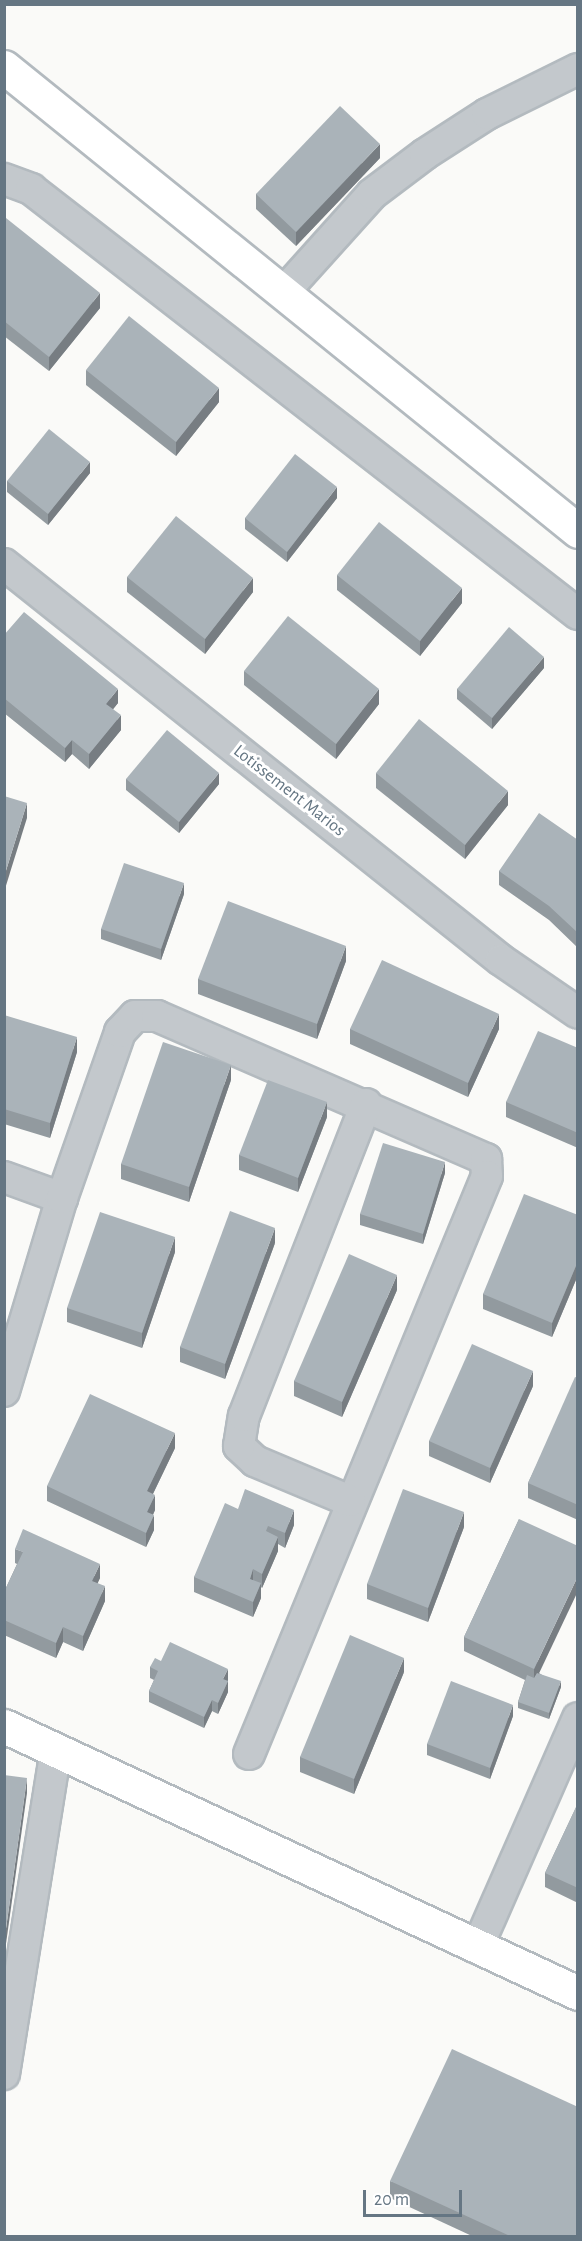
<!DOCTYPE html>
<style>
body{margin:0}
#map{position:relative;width:582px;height:2241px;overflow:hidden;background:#fafaf8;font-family:"Alegreya Sans",sans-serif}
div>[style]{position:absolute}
.roads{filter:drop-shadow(2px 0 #b3babf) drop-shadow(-2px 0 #b3babf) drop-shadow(0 2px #b3babf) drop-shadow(0 -2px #b3babf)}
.street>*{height:30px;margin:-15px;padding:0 15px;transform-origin:15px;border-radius:15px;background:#c3c8cc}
.secondary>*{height:33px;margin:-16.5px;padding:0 16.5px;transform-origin:16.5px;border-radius:16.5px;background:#fff}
.primary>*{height:33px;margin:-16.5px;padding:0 16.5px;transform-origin:16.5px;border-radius:16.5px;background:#fff}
.wall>*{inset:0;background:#929a9f}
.shaded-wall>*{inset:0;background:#777d82}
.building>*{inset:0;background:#aab3b9}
span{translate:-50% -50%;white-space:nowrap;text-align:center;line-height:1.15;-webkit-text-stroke:6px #fff;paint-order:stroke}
.street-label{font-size:18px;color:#657683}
.frame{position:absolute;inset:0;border:6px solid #657683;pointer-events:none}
.scale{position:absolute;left:363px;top:2190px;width:99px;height:27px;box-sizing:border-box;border:3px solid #657683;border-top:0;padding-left:8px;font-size:18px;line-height:21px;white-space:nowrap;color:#657683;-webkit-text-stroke:4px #fff;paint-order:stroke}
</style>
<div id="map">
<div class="roads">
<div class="street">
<div style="left:4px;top:179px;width:29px;rotate:20deg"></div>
<div style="left:31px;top:189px;width:693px;rotate:37.85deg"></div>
<div style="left:283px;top:293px;width:133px;rotate:-48deg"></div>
<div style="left:372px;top:194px;width:66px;rotate:-37deg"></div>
<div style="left:425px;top:154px;width:74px;rotate:-32.8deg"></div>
<div style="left:487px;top:114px;width:102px;rotate:-26.3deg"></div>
<div style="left:4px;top:564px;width:635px;rotate:38.55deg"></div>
<div style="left:501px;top:960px;width:93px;rotate:34.5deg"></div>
<div style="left:4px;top:1177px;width:62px;rotate:19.9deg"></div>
<div style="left:4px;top:1391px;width:202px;rotate:-73.3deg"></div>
<div style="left:62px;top:1198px;width:176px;rotate:-70.7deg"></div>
<div style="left:120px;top:1032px;width:22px;rotate:-47deg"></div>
<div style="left:135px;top:1016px;width:22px"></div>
<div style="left:157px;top:1016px;width:359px;rotate:23.5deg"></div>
<div style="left:486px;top:1159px;width:17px;rotate:87deg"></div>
<div style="left:487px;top:1176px;width:625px;rotate:112.38deg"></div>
<div style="left:350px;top:1501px;width:103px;rotate:-157.2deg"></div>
<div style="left:255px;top:1461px;width:22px;rotate:-137deg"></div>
<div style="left:239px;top:1446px;width:30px;rotate:-81deg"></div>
<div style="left:244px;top:1416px;width:335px;rotate:-68.6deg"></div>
<div style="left:477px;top:1948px;width:251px;rotate:-66.3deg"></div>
<div style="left:4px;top:2074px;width:328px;rotate:-80.9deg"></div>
</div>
<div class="secondary">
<div style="left:4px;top:1726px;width:633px;rotate:24.95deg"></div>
</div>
<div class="primary">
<div style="left:4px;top:67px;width:738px;rotate:38.95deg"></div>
</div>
</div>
<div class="wall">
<div style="clip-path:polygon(380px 158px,296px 246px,256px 209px,256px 194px)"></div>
<div style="clip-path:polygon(4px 220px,100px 308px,49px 371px,4px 336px)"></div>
<div style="clip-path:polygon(86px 370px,219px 402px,176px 456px,86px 385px)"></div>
<div style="clip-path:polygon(90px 473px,48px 525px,7px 492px,7px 481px)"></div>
<div style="clip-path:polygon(337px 498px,287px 562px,245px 529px,245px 518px)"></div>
<div style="clip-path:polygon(337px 575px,462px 603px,420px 656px,337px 590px)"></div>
<div style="clip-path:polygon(127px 577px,253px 592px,205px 654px,127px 592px)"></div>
<div style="clip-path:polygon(4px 635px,118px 703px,113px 709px,121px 730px,89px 769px,72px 754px,65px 762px,4px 713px)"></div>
<div style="clip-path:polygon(544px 668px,492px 729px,457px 699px,457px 689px)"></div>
<div style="clip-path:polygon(244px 671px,379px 704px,336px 759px,244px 685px)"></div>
<div style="clip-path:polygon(376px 773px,508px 805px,465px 859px,376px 788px)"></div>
<div style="clip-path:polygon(126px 779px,219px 784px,179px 833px,126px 790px)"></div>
<div style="clip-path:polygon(578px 840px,578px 948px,549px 920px,499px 885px,499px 871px)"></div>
<div style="clip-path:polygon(184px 894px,161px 960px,101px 939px,101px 929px)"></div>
<div style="clip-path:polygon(346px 961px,317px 1039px,198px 994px,198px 979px)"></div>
<div style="clip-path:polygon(4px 1015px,77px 1052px,50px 1138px,4px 1124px)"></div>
<div style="clip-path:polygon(350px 1029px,499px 1029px,468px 1097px,350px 1044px)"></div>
<div style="clip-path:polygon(578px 1048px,578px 1148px,506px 1117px,506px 1102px)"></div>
<div style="clip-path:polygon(231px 1080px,189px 1202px,121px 1179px,121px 1164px)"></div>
<div style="clip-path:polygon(327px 1117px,298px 1192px,239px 1170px,239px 1155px)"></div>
<div style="clip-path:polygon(445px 1173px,423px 1244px,360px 1225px,360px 1214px)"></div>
<div style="clip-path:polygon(578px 1215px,578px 1275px,552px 1337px,483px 1309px,483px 1294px)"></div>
<div style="clip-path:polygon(275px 1243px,225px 1379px,180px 1362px,180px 1347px)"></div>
<div style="clip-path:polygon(175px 1252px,142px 1348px,67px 1322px,67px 1308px)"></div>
<div style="clip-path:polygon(397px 1290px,342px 1417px,294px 1396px,294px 1381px)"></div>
<div style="clip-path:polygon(578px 1378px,578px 1520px,528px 1498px,528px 1483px)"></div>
<div style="clip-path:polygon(533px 1386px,490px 1483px,429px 1456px,429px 1441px)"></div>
<div style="clip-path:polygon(175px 1448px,153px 1494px,155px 1510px,153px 1515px,154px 1530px,146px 1547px,47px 1501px,47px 1486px)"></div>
<div style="clip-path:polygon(238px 1509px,294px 1525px,285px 1548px,278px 1544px,278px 1551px,262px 1588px,261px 1587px,261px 1598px,253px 1617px,194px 1592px,194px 1577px)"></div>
<div style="clip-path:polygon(519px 1519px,539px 1673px,561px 1687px,549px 1719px,518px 1708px,518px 1702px,525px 1680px,464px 1651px,464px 1637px)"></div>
<div style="clip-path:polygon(464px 1527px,428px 1622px,367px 1599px,367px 1584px)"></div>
<div style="clip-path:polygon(15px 1549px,100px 1578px,97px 1583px,105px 1601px,83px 1651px,63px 1642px,56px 1658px,4px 1635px,4px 1592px,17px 1564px,15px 1563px)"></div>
<div style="clip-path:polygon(161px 1661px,228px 1680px,228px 1692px,218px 1714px,212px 1711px,204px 1728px,149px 1702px,149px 1691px,154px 1680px,150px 1678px,150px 1667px)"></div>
<div style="clip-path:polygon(404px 1672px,354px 1794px,300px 1772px,300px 1757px)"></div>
<div style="clip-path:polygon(513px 1716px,490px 1779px,427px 1755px,427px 1744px)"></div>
<div style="clip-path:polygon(578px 1803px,578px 1903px,545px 1887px,545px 1873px)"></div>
<div style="clip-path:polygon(390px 2181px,578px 2236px,472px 2236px,390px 2198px)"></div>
</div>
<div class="shaded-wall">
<div style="clip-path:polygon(380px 144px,380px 158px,296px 246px,296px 232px)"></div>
<div style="clip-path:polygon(100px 293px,100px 308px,49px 371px,49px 357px)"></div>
<div style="clip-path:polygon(219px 388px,219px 402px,176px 456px,176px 442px)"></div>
<div style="clip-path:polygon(90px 462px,90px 473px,48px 525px,48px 514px)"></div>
<div style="clip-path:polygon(337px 487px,337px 498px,287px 562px,287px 552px)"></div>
<div style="clip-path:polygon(253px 578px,253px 592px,205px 654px,205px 639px)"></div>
<div style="clip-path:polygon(462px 588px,462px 603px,420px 656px,420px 641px)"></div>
<div style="clip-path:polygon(544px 657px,544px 668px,492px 729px,492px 718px)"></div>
<div style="clip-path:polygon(118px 689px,118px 703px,106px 718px,106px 704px)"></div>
<div style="clip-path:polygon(379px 689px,379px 704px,336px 759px,336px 744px)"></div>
<div style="clip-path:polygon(121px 715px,121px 730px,89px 769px,89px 754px)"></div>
<div style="clip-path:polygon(72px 740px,72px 754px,65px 762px,65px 748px)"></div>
<div style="clip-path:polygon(219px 773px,219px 784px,179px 833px,179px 822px)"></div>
<div style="clip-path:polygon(508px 791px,508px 805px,465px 859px,465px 845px)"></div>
<div style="clip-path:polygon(27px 803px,27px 818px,4px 892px,4px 877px)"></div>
<div style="clip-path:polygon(184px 883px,184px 894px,161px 960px,161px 949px)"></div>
<div style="clip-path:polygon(346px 946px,346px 961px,317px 1039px,317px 1024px)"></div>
<div style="clip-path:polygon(499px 1014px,499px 1029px,468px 1097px,468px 1083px)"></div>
<div style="clip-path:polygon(77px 1037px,77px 1052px,50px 1138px,50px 1123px)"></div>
<div style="clip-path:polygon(231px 1065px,231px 1080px,189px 1202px,189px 1187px)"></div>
<div style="clip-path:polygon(327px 1102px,327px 1117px,298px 1192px,298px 1178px)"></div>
<div style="clip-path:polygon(445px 1162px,445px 1173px,423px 1244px,423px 1234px)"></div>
<div style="clip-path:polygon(275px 1228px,275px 1243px,225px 1379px,225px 1364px)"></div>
<div style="clip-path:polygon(175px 1237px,175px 1252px,142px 1348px,142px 1333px)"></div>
<div style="clip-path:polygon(578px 1261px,578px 1275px,552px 1337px,552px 1323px)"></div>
<div style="clip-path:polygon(397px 1275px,397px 1290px,342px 1417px,342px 1402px)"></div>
<div style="clip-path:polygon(533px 1371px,533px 1386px,490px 1483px,490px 1468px)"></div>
<div style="clip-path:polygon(175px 1433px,175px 1448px,147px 1506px,147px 1491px)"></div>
<div style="clip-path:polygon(155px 1495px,155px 1510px,147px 1527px,147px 1512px)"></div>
<div style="clip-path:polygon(294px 1510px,294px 1525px,285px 1548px,285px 1533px)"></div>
<div style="clip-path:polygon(464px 1512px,464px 1527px,428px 1622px,428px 1608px)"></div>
<div style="clip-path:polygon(154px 1515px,154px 1530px,146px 1547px,146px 1533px)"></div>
<div style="clip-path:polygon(278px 1537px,278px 1551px,262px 1588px,262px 1574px)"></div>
<div style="clip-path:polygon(100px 1564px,100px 1578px,92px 1596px,92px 1581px)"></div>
<div style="clip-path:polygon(253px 1569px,253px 1584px,250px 1579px)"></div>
<div style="clip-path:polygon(578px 1576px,578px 1591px,534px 1684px,534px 1669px)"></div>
<div style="clip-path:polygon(261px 1583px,261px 1598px,253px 1617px,253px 1602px)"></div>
<div style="clip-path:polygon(105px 1586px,105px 1601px,83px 1651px,83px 1636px)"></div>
<div style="clip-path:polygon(63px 1627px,63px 1642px,56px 1658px,56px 1643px)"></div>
<div style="clip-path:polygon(404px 1658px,404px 1672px,354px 1794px,354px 1779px)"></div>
<div style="clip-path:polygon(228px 1669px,228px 1680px,223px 1690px,223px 1679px)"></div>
<div style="clip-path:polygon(228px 1681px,228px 1692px,218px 1714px,218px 1703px)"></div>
<div style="clip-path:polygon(561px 1681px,561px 1687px,549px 1719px,549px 1713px)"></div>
<div style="clip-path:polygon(212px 1700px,212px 1711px,204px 1728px,204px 1717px)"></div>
<div style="clip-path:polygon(513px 1705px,513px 1716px,490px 1779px,490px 1768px)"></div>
<div style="clip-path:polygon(27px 1778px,27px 1793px,4px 1958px,4px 1943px)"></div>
</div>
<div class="building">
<div style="clip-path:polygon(340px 106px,380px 144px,296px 232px,256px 194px)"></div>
<div style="clip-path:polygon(6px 218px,100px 293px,49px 357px,4px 321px,4px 220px)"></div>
<div style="clip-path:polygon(129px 316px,219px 388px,176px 442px,86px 370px)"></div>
<div style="clip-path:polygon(49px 429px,90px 462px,48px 514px,7px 481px)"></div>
<div style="clip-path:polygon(295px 454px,337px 487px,287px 552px,245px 518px)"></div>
<div style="clip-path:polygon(176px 516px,253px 578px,205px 639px,127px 577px)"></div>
<div style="clip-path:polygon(379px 522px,462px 588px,420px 641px,337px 575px)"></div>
<div style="clip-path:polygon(24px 612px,118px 689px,106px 704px,121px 715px,89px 754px,72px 740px,65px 748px,4px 698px,4px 635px)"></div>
<div style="clip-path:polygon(288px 616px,379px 689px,336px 744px,244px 671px)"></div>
<div style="clip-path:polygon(509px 627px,544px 657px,492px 718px,457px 689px)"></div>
<div style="clip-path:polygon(419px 719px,508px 791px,465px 845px,376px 773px)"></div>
<div style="clip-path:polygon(167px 730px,219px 773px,179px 822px,126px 779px)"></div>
<div style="clip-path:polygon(4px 796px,27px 803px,4px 877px)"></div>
<div style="clip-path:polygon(539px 813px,578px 840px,578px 933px,549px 906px,499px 871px)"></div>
<div style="clip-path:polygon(124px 863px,184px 883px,161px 949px,101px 929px)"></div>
<div style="clip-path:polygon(228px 901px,346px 946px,317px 1024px,198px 979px)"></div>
<div style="clip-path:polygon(382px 960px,499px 1014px,468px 1083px,350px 1029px)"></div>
<div style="clip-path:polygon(4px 1015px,77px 1037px,50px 1123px,4px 1109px)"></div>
<div style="clip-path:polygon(538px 1031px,578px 1048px,578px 1133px,506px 1102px)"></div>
<div style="clip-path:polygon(163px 1042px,231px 1065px,189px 1187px,121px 1164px)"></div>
<div style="clip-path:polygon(268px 1080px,327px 1102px,298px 1178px,239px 1155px)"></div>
<div style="clip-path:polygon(383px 1143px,445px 1162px,423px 1234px,360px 1214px)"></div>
<div style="clip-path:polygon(524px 1194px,578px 1215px,578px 1261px,552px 1323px,483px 1294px)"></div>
<div style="clip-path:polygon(230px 1211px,275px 1228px,225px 1364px,180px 1347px)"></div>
<div style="clip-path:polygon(100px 1212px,175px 1237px,142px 1333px,67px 1308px)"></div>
<div style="clip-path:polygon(349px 1254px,397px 1275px,342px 1402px,294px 1381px)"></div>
<div style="clip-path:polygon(472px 1344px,533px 1371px,490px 1468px,429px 1441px)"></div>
<div style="clip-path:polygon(575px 1377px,578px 1378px,578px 1505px,528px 1483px)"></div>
<div style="clip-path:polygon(90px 1394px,175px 1433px,147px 1491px,155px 1495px,147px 1512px,154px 1515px,146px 1533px,47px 1486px)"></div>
<div style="clip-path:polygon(245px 1489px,294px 1510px,285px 1533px,268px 1526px,266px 1531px,278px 1537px,262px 1574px,253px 1569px,250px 1579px,261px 1583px,253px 1602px,194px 1577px,225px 1503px,238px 1509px)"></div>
<div style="clip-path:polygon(403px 1489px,464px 1512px,428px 1608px,367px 1584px)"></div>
<div style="clip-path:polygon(519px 1519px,578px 1546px,578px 1576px,534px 1669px,464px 1637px)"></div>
<div style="clip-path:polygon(23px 1529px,100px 1564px,92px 1581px,105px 1586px,83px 1636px,63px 1627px,56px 1643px,4px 1620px,4px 1592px,23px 1552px,15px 1549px)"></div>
<div style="clip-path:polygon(350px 1635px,404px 1658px,354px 1779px,300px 1757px)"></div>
<div style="clip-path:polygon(170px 1642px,228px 1669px,223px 1679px,228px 1681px,218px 1703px,212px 1700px,204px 1717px,149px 1691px,158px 1671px,150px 1667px,155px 1658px,161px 1661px)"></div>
<div style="clip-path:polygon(537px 1673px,561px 1681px,549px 1713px,518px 1702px,527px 1675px,534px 1678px)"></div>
<div style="clip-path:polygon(451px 1681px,513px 1705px,490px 1768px,427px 1744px)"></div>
<div style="clip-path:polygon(4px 1775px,27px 1778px,4px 1943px)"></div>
<div style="clip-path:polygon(578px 1803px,578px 1888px,545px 1873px)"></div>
<div style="clip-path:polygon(452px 2049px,578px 2107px,578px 2236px,510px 2236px,390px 2181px)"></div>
</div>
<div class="street-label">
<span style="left:289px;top:791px;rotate:38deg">Lotissement Marios</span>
</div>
<div class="frame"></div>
<div class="scale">20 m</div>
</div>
